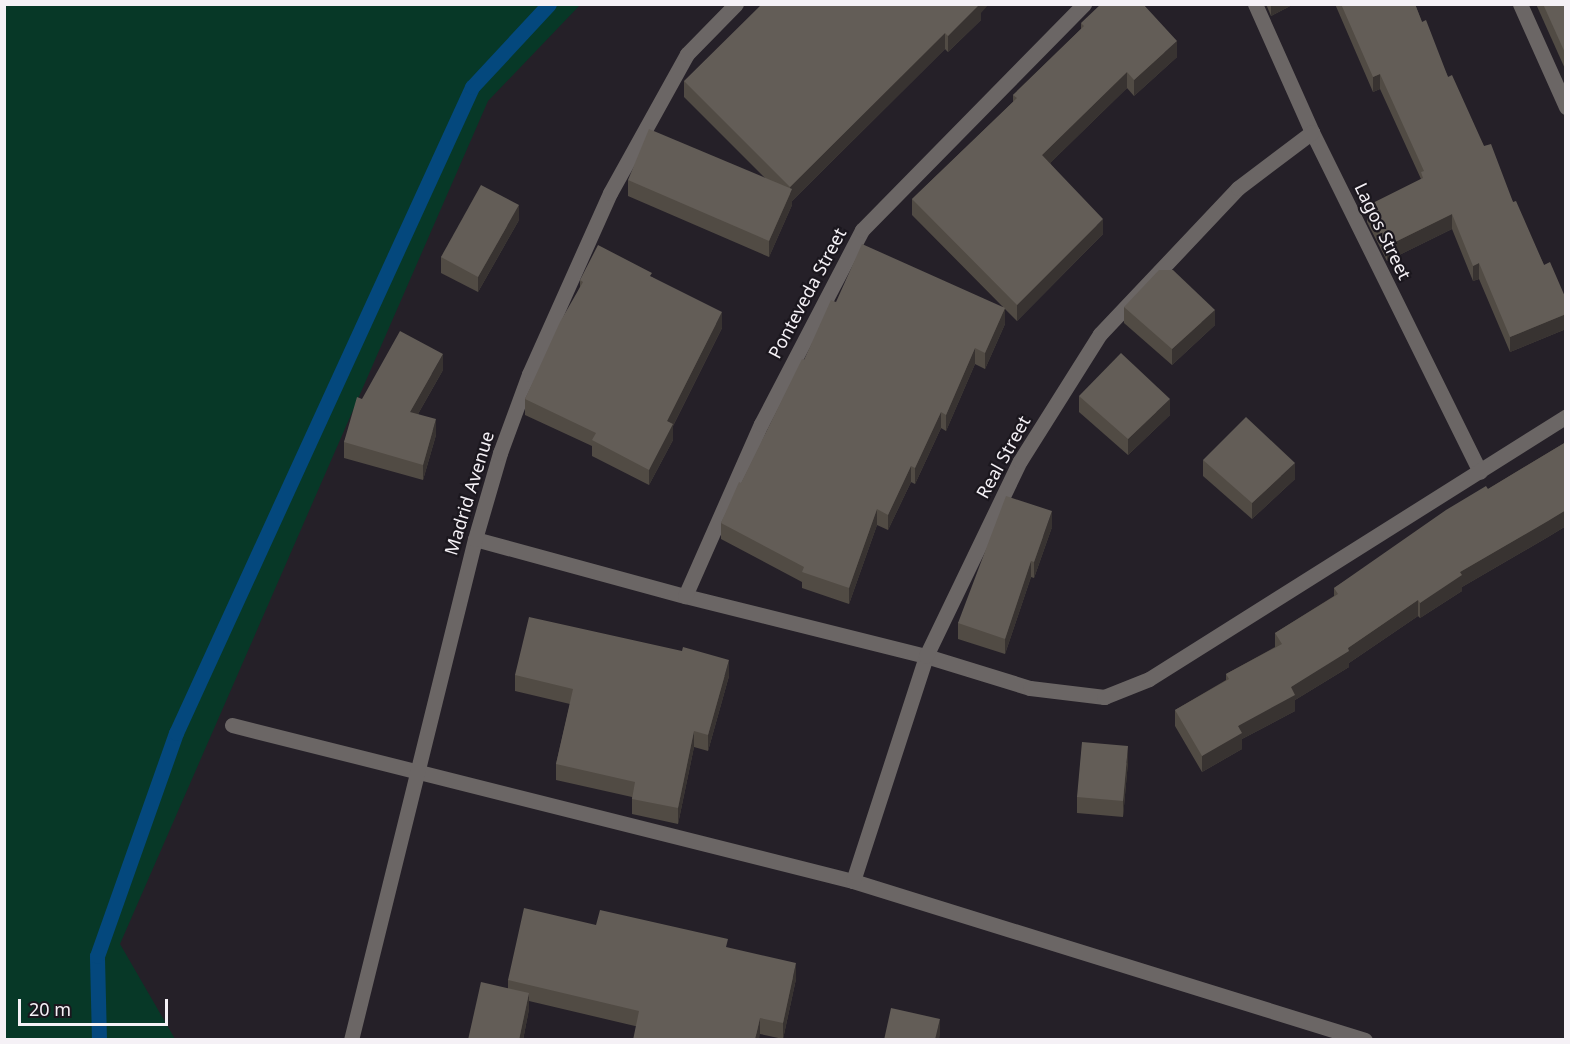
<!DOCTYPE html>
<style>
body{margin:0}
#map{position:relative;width:1570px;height:1044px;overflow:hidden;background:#252028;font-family:"Noto Sans",sans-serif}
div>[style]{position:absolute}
.green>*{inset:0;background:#073827}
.stream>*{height:15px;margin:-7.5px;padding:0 7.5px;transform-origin:7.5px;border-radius:7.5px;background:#04487d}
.street>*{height:15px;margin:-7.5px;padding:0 7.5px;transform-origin:7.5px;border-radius:7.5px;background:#6b6665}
.wall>*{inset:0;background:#514b44}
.shaded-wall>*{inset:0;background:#383331}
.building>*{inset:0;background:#635d57}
span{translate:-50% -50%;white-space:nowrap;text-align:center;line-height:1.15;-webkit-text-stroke:4.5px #1b171e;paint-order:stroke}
.street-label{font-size:18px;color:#f5f1f6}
.frame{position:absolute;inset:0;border:6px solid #f5f1f6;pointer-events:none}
.scale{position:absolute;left:18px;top:999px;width:150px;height:27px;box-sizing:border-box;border:3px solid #f5f1f6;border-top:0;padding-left:8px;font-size:18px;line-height:21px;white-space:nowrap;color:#f5f1f6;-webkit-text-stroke:4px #1b171e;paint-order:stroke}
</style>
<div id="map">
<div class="green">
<div style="clip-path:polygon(5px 5px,580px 5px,488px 101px,120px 944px,175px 1039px,5px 1040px)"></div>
</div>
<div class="stream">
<div style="left:99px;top:1040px;width:84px;rotate:-91.4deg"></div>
<div style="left:97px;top:956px;width:237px;rotate:-70.5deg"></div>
<div style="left:176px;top:733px;width:711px;rotate:-65.38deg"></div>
<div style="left:472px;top:87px;width:113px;rotate:-47.1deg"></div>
</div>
<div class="street">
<div style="left:1255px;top:4px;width:140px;rotate:66deg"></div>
<div style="left:1312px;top:132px;width:379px;rotate:63.7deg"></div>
<div style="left:1520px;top:4px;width:113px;rotate:65.9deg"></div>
<div style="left:475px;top:539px;width:218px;rotate:15.2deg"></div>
<div style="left:685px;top:596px;width:248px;rotate:14deg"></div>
<div style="left:926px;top:656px;width:109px;rotate:17.1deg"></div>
<div style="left:1030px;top:688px;width:75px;rotate:6.9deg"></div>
<div style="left:1104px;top:697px;width:48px;rotate:-21.8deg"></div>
<div style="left:1149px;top:679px;width:493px;rotate:-32.2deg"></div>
<div style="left:685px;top:596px;width:188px;rotate:-66.2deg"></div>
<div style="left:761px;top:424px;width:219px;rotate:-62.5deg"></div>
<div style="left:862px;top:230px;width:317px;rotate:-45.5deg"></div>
<div style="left:232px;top:725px;width:640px;rotate:14.1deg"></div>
<div style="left:853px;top:881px;width:536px;rotate:17.25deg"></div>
<div style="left:853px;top:881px;width:237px;rotate:-72deg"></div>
<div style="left:926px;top:656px;width:216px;rotate:-64.3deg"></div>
<div style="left:1020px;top:461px;width:150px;rotate:-57.8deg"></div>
<div style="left:1100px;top:334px;width:201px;rotate:-46.6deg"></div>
<div style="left:1238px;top:188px;width:93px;rotate:-37.1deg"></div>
<div style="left:351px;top:1040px;width:516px;rotate:-76.1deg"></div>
<div style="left:475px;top:539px;width:90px;rotate:-73.8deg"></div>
<div style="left:500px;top:453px;width:84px;rotate:-69.8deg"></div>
<div style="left:529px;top:374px;width:198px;rotate:-65.9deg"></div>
<div style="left:610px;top:193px;width:159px;rotate:-61deg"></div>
<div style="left:687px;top:54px;width:70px;rotate:-45.6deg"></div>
</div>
<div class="wall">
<div style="clip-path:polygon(1266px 4px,1294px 4px,1271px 16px)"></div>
<div style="clip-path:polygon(1335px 4px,1415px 4px,1422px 22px,1448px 77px,1513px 202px,1544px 265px,1566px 299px,1566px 329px,1510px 352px,1479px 279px,1473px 281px,1452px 229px,1387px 261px,1367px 222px,1367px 206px,1421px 179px,1380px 89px,1373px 92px)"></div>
<div style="clip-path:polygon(1536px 4px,1566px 4px,1566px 71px)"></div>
<div style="clip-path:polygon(981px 13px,981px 20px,948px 52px,945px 49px,792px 201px,792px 205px,769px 257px,628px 196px,628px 180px,765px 178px,684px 97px,684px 81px)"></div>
<div style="clip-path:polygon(1081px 23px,1177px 57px,1134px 96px,1127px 88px,1050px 163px,1103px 234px,1017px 321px,1005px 309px,1005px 324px,985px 369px,975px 364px,946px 431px,941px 428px,915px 484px,911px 482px,888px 530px,877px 525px,849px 604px,802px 588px,802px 582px,721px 539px,721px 523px,804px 360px,836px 302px,1003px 307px,912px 215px,912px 199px,1013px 102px,1013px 95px,1081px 29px)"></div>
<div style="clip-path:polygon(519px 220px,478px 292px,441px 273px,441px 257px)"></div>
<div style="clip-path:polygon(652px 277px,722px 328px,673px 426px,673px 440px,649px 485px,592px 456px,592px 446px,525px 415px,525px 399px,580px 287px,580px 280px)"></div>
<div style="clip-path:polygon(1124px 307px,1215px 325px,1172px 365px,1124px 323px)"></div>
<div style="clip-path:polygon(443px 370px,418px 414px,436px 435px,423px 480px,344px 458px,344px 442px,362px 399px)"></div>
<div style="clip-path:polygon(1079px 396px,1170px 415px,1128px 455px,1079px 412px)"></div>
<div style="clip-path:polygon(1566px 442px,1566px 526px,1548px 537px,1462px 587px,1462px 591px,1420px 618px,1418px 616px,1349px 663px,1349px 667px,1295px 700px,1295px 711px,1242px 739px,1242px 749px,1202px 772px,1175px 726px,1175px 710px,1226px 680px,1226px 674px,1275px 647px,1275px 633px,1334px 596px,1334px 588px,1488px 489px)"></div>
<div style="clip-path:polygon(1203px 460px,1295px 479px,1252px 519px,1203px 476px)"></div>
<div style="clip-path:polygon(1052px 527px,1034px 578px,1031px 577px,1005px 654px,958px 639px,958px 623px)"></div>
<div style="clip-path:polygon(515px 675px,729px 676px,708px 751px,694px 747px,678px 824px,632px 814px,632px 797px,556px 780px,556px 764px,570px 704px,515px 691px)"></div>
<div style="clip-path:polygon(1128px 762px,1123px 817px,1077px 813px,1077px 797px)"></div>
<div style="clip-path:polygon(596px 925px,728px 948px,796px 979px,783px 1039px,760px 1034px,635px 1026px,529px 1001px,529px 1009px,523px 1040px,468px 1040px,508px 988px,508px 980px)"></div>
</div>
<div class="shaded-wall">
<div style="clip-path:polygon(977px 4px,989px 4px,981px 13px,981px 20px,948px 52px,948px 36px)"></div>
<div style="clip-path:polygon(1271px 4px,1294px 4px,1271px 16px)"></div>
<div style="clip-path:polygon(945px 33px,945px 49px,792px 201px,792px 205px,769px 257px,769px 241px,790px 194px,790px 187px)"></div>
<div style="clip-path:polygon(1177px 41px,1177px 57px,1134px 96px,1134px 80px)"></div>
<div style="clip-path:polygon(1127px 72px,1127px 88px,1042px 171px,1042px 155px)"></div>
<div style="clip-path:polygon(1380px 74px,1380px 89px,1373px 92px,1373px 77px)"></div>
<div style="clip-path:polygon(519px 205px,519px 220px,478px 292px,478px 277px)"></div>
<div style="clip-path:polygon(1452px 214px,1452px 229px,1387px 261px,1387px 246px)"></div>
<div style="clip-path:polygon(1103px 219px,1103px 234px,1017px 321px,1017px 305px)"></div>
<div style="clip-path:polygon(1479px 263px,1479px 279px,1473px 281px,1473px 266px)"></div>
<div style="clip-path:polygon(1005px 308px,1005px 324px,985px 369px,985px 353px)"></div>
<div style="clip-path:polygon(1215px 310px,1215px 325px,1172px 365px,1172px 349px)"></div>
<div style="clip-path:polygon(722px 312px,722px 328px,673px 426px,673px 440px,649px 485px,649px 470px,667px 421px)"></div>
<div style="clip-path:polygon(1566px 314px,1566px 329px,1510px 352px,1510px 337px)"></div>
<div style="clip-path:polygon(975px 348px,975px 364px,946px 431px,946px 415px)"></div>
<div style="clip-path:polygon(443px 354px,443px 370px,410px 428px,410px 412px)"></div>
<div style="clip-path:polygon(1170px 399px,1170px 415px,1128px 455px,1128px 439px)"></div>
<div style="clip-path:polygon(941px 412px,941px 428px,915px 484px,915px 468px)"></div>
<div style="clip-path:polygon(436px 419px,436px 435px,423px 480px,423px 465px)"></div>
<div style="clip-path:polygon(1295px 463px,1295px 479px,1252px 519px,1252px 503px)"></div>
<div style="clip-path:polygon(911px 466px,911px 482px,888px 530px,888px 515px)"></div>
<div style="clip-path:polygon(877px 509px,877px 525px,849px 604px,849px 588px)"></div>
<div style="clip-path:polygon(1566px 510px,1566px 526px,1548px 537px,1462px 587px,1462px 591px,1420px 618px,1420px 603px,1460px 572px)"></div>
<div style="clip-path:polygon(1052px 511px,1052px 527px,1034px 578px,1034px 562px)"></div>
<div style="clip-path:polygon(1031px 561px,1031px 577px,1005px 654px,1005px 639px)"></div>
<div style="clip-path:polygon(1418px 600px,1418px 616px,1349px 663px,1349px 667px,1295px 700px,1295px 711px,1242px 739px,1242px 749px,1202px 772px,1202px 756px,1238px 726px,1291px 687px)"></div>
<div style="clip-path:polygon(729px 660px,729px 676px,708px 751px,708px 735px)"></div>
<div style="clip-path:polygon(694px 731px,694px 747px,678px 824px,678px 808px)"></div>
<div style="clip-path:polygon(1128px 746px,1128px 762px,1123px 817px,1123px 801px)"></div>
<div style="clip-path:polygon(796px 963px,796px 979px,783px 1039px,783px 1023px)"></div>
<div style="clip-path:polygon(529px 993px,529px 1009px,523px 1040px,519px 1040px)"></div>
<div style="clip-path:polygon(760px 1018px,760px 1034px,759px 1040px,755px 1040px)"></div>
<div style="clip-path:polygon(940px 1019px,940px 1035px,939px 1040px,935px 1040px)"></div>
</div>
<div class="building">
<div style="clip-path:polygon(762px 4px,980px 4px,948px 36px,945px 33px,790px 187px,684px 81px)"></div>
<div style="clip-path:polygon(1101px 4px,1143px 4px,1177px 41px,1134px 80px,1127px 72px,1042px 155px,1103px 219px,1017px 305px,912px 199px,1017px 98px,1013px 95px,1084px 26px,1081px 23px)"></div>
<div style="clip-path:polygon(1341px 4px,1415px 4px,1422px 22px,1426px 20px,1448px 77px,1452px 75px,1484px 146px,1491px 144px,1513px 202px,1516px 201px,1544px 265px,1550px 262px,1566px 299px,1566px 314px,1510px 337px,1479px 263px,1473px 266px,1452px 214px,1387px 246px,1367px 206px,1423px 178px,1421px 172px,1424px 171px,1380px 74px,1373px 77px)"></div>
<div style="clip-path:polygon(1543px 4px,1566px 4px,1566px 55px)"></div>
<div style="clip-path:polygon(649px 129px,792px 189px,769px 241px,628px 180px)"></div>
<div style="clip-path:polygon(481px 185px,519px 205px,478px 277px,441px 257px)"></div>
<div style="clip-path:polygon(862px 244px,1005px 308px,985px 353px,975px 348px,946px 415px,941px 412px,915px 468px,911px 466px,888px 515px,877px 509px,849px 588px,802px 572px,804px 567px,721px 523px,739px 482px,741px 483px,802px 359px,804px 360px,831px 300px,836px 302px)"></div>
<div style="clip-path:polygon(598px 245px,652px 273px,650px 276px,722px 312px,667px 421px,673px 424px,649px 470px,592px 440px,596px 433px,525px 399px,560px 322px,583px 282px,580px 280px)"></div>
<div style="clip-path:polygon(1159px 270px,1173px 270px,1215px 310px,1172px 349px,1124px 307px)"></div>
<div style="clip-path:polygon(400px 331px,443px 354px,410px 412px,436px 419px,423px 465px,344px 442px,357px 397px,362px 399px)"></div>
<div style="clip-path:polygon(1121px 353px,1170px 399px,1128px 439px,1079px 396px)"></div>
<div style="clip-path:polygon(1246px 417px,1295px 463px,1252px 503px,1203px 460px)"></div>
<div style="clip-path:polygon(1566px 442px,1566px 510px,1548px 521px,1460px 572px,1462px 575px,1420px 603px,1418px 600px,1348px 648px,1349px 651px,1291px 687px,1295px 695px,1238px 726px,1242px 733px,1202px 756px,1175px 710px,1229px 679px,1226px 674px,1282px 644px,1275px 633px,1338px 594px,1334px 588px,1446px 510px,1486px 486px,1488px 489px)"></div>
<div style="clip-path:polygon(1006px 496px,1052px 511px,1034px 562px,1031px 561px,1005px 639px,958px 623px)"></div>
<div style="clip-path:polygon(529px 617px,682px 651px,683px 647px,729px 660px,708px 735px,694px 731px,678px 808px,632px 799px,635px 782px,556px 764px,573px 689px,515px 675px)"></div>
<div style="clip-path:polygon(1082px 742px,1128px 746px,1123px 801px,1077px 797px)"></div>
<div style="clip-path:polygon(524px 908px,596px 925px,600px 910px,728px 939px,726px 947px,796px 963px,783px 1023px,760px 1018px,755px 1040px,633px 1040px,639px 1011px,508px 980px)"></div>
<div style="clip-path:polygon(481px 982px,529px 993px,519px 1040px,468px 1040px)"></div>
<div style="clip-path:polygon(891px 1008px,940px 1019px,935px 1040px,884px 1040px)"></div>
</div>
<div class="street-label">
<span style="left:1383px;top:231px;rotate:64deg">Lagos Street</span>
<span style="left:807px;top:293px;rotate:-62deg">Ponteveda Street</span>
<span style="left:1003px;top:457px;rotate:-61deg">Real Street</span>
<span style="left:469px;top:493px;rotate:-73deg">Madrid Avenue</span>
</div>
<div class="frame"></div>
<div class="scale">20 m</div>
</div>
